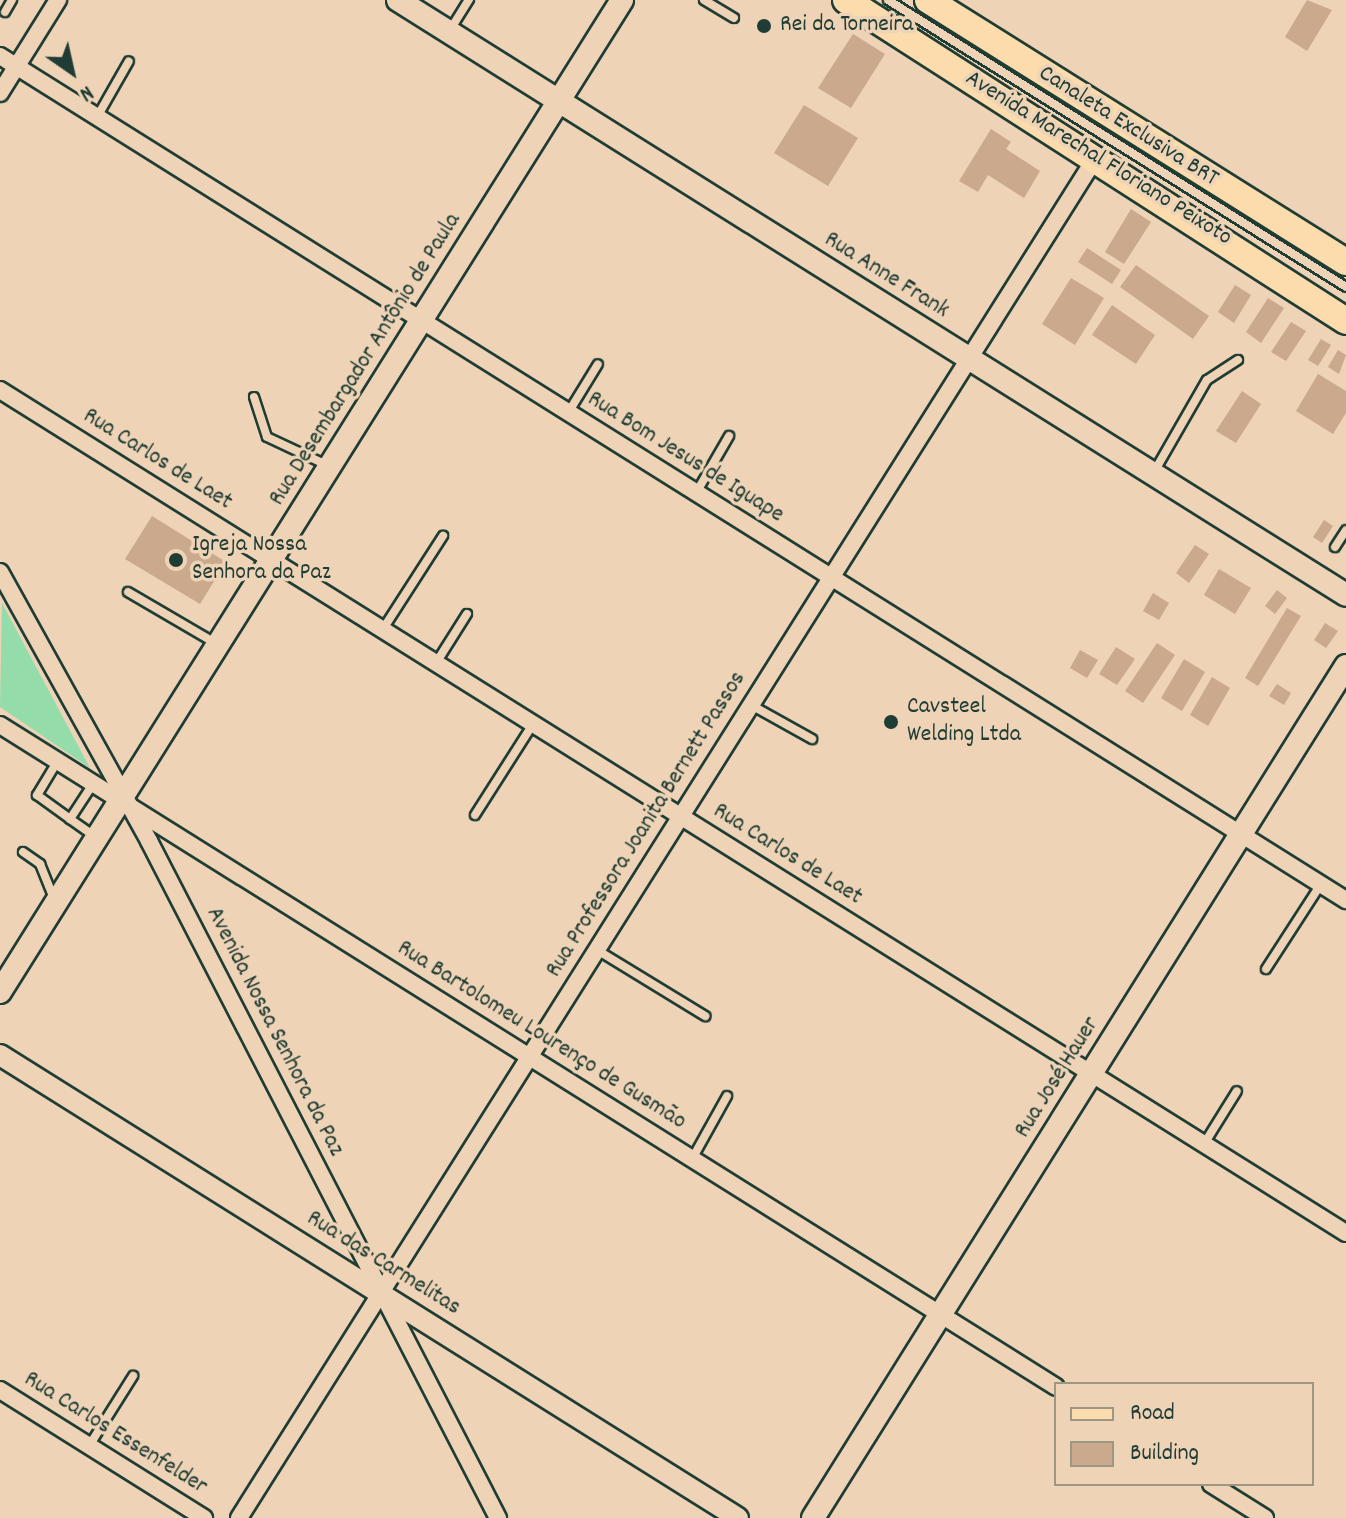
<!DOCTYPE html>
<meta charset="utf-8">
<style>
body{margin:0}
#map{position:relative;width:1346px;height:1518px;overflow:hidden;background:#efd3b6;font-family:Dekko,sans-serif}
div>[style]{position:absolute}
.green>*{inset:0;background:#94dcaa}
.building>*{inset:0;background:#caa98c}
.roads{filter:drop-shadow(2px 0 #1f3d34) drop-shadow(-2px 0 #1f3d34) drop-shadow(0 2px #1f3d34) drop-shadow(0 -2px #1f3d34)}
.service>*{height:8px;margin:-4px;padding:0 4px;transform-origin:4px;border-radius:4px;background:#efd3b6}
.minor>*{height:16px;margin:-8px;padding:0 8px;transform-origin:8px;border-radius:8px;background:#efd3b6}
.tertiary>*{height:20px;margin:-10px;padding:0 10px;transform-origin:10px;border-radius:10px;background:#efd3b6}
.secondary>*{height:22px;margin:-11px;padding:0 11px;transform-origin:11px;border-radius:11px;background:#efd3b6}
.primary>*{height:26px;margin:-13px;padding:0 13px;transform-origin:13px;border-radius:13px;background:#fcdcac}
.dots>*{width:22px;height:22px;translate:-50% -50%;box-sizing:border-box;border:4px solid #efd3b6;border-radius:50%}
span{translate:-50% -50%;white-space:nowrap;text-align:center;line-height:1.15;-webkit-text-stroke:7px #efd3b6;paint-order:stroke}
.poi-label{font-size:24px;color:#1f3d34}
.left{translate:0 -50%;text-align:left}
.street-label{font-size:24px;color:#1f3d34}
.legend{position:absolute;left:1054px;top:1382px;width:260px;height:104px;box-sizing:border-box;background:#efd3b6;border:2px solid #9c9782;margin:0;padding:10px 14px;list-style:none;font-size:24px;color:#1f3d34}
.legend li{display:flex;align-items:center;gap:16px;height:40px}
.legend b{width:40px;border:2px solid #9c9782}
.north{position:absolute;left:32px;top:32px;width:80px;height:80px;-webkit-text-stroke:6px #efd3b6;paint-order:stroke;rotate:146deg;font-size:22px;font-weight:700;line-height:32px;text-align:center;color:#1f3d34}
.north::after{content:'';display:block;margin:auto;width:28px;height:36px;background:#1f3d34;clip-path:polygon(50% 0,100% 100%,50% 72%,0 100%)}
</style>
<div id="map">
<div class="green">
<div style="clip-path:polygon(2px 603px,90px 768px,0 707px)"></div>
</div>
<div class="building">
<div style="clip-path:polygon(1307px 0,1332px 10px,1307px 51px,1285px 37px)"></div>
<div style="clip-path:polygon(853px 34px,885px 54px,851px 108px,818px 88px)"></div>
<div style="clip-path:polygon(804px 105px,858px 138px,828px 186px,774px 153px)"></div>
<div style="clip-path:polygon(991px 129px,1011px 142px,1006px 149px,1040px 171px,1024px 198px,988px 175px,978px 192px,959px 181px)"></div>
<div style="clip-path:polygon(1131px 209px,1151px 222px,1124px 264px,1105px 252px)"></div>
<div style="clip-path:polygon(1087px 248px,1121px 270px,1112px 284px,1078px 262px)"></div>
<div style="clip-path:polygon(1136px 265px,1209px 316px,1193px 339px,1120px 287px)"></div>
<div style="clip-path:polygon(1071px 278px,1104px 298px,1075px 345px,1042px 324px)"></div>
<div style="clip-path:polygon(1235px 285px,1251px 295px,1234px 323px,1218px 312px)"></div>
<div style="clip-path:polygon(1268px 298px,1284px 308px,1261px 343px,1246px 332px)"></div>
<div style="clip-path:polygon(1112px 305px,1155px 335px,1136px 364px,1092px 335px)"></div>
<div style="clip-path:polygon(1291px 322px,1306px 331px,1286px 361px,1271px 352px)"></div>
<div style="clip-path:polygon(1321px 339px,1331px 345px,1318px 366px,1308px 360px)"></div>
<div style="clip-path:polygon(1338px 350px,1346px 355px,1339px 374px,1328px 367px)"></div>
<div style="clip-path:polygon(1318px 374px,1346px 391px,1346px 413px,1333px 434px,1296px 411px)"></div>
<div style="clip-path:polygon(1242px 391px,1261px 404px,1236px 443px,1216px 431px)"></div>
<div style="clip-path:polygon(152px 516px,226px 562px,200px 604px,125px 559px)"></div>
<div style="clip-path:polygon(1324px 520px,1333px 526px,1322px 543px,1313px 537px)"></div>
<div style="clip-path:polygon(1195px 545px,1209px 554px,1189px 583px,1176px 573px)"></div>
<div style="clip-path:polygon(1219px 569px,1251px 588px,1235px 614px,1204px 595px)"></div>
<div style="clip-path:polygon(1277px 590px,1287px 598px,1275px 614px,1265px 606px)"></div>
<div style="clip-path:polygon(1153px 593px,1169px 603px,1159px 620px,1143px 611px)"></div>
<div style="clip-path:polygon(1287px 608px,1301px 616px,1258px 686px,1245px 678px)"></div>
<div style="clip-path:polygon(1325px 623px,1338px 631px,1326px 648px,1314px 640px)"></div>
<div style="clip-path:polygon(1157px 643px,1175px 655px,1143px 703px,1125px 691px)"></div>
<div style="clip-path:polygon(1116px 647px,1135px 659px,1117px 685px,1099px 674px)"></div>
<div style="clip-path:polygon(1080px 650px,1098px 660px,1087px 678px,1070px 668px)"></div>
<div style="clip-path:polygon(1184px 659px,1205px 672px,1182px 711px,1161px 698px)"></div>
<div style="clip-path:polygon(1212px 677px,1230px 688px,1208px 726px,1190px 715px)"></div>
<div style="clip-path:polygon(1277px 684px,1291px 693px,1284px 705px,1269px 696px)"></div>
</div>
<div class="roads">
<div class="service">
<div style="left:704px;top:0;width:35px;rotate:31deg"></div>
<div style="left:888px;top:0;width:540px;rotate:32.07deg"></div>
<div style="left:5px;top:12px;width:14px;rotate:-60deg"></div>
<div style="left:450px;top:30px;width:36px;rotate:-58deg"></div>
<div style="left:97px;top:117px;width:64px;rotate:-60.3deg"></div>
<div style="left:254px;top:397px;width:42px;rotate:72deg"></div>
<div style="left:267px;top:437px;width:68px;rotate:25.1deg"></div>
<div style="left:568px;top:413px;width:57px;rotate:-58.5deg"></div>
<div style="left:1154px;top:472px;width:106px;rotate:-60.1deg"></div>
<div style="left:1207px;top:380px;width:37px;rotate:-33deg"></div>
<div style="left:696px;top:493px;width:66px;rotate:-59.9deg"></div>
<div style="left:1335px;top:547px;width:20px;rotate:-57deg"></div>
<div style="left:128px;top:592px;width:103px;rotate:30.3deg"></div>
<div style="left:383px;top:629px;width:111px;rotate:-57.2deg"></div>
<div style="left:436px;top:663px;width:58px;rotate:-57.7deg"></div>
<div style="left:751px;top:705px;width:70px;rotate:29.1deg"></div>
<div style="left:57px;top:762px;width:39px;rotate:121deg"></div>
<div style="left:37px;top:795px;width:41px;rotate:36deg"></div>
<div style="left:93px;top:784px;width:42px;rotate:123.3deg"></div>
<div style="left:70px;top:819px;width:32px;rotate:35deg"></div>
<div style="left:475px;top:815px;width:108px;rotate:-57.5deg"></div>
<div style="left:23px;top:852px;width:21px;rotate:35deg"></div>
<div style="left:40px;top:864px;width:38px;rotate:68deg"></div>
<div style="left:597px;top:950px;width:127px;rotate:31.4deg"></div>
<div style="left:1266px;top:969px;width:101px;rotate:-57.1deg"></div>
<div style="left:1204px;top:1144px;width:62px;rotate:-58.1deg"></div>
<div style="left:692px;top:1159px;width:72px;rotate:-60.9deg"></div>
<div style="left:89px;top:1446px;width:83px;rotate:-57.8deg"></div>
</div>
<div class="minor">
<div style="left:0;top:56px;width:1589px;rotate:32.09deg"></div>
<div style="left:0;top:93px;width:110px;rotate:-58.1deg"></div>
<div style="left:0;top:390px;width:1588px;rotate:32.06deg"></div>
<div style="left:0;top:572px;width:308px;rotate:61deg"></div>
<div style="left:149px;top:841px;width:762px;rotate:62.73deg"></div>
<div style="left:0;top:725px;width:1246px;rotate:32.08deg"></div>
<div style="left:0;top:1390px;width:241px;rotate:32.1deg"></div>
<div style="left:1211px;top:1484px;width:64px;rotate:32.2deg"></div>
<div style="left:239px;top:1518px;width:1608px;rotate:-57.8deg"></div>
</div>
<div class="tertiary">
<div style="left:0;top:1055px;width:871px;rotate:32.1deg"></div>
</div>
<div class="secondary">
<div style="left:398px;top:0;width:1119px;rotate:32.11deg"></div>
<div style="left:0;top:992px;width:1171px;rotate:-57.91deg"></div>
<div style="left:813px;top:1518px;width:1005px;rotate:-57.97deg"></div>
</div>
<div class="primary">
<div style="left:846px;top:0;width:594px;rotate:32.7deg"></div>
<div style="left:928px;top:0;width:493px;rotate:32.1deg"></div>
</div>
</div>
<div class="dots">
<div style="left:764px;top:26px;background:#1f3d34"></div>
<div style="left:176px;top:560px;background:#1f3d34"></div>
<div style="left:891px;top:722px;background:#1f3d34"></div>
</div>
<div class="poi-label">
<span class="left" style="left:780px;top:26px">Rei da Torneira</span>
<span class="left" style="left:192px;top:560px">Igreja Nossa<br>Senhora da Paz</span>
<span class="left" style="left:907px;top:722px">Cavsteel<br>Welding Ltda</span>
</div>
<div class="street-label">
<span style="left:1128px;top:127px;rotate:32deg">Canaleta Exclusiva BRT</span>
<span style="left:1098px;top:159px;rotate:32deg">Avenida Marechal Floriano Peixoto</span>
<span style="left:886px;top:276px;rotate:32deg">Rua Anne Frank</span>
<span style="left:366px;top:360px;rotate:-58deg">Rua Desembargador Antônio de Paula</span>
<span style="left:685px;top:458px;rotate:32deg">Rua Bom Jesus de Iguape</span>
<span style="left:157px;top:460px;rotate:32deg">Rua Carlos de Laet</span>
<span style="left:647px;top:825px;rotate:-58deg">Rua Professora Joanita Bernett Passos</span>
<span style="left:787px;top:855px;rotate:32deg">Rua Carlos de Laet</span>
<span style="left:274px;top:1032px;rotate:63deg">Avenida Nossa Senhora da Paz</span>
<span style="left:541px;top:1036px;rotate:32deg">Rua Bartolomeu Lourenço de Gusmão</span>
<span style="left:1058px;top:1078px;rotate:-58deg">Rua José Hauer</span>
<span style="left:383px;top:1264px;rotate:32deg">Rua das Carmelitas</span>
<span style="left:115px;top:1434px;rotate:32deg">Rua Carlos Essenfelder</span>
</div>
<ul class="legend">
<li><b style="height:10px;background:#fcdcac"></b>Road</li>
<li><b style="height:22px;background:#caa98c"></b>Building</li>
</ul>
<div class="north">N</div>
</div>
